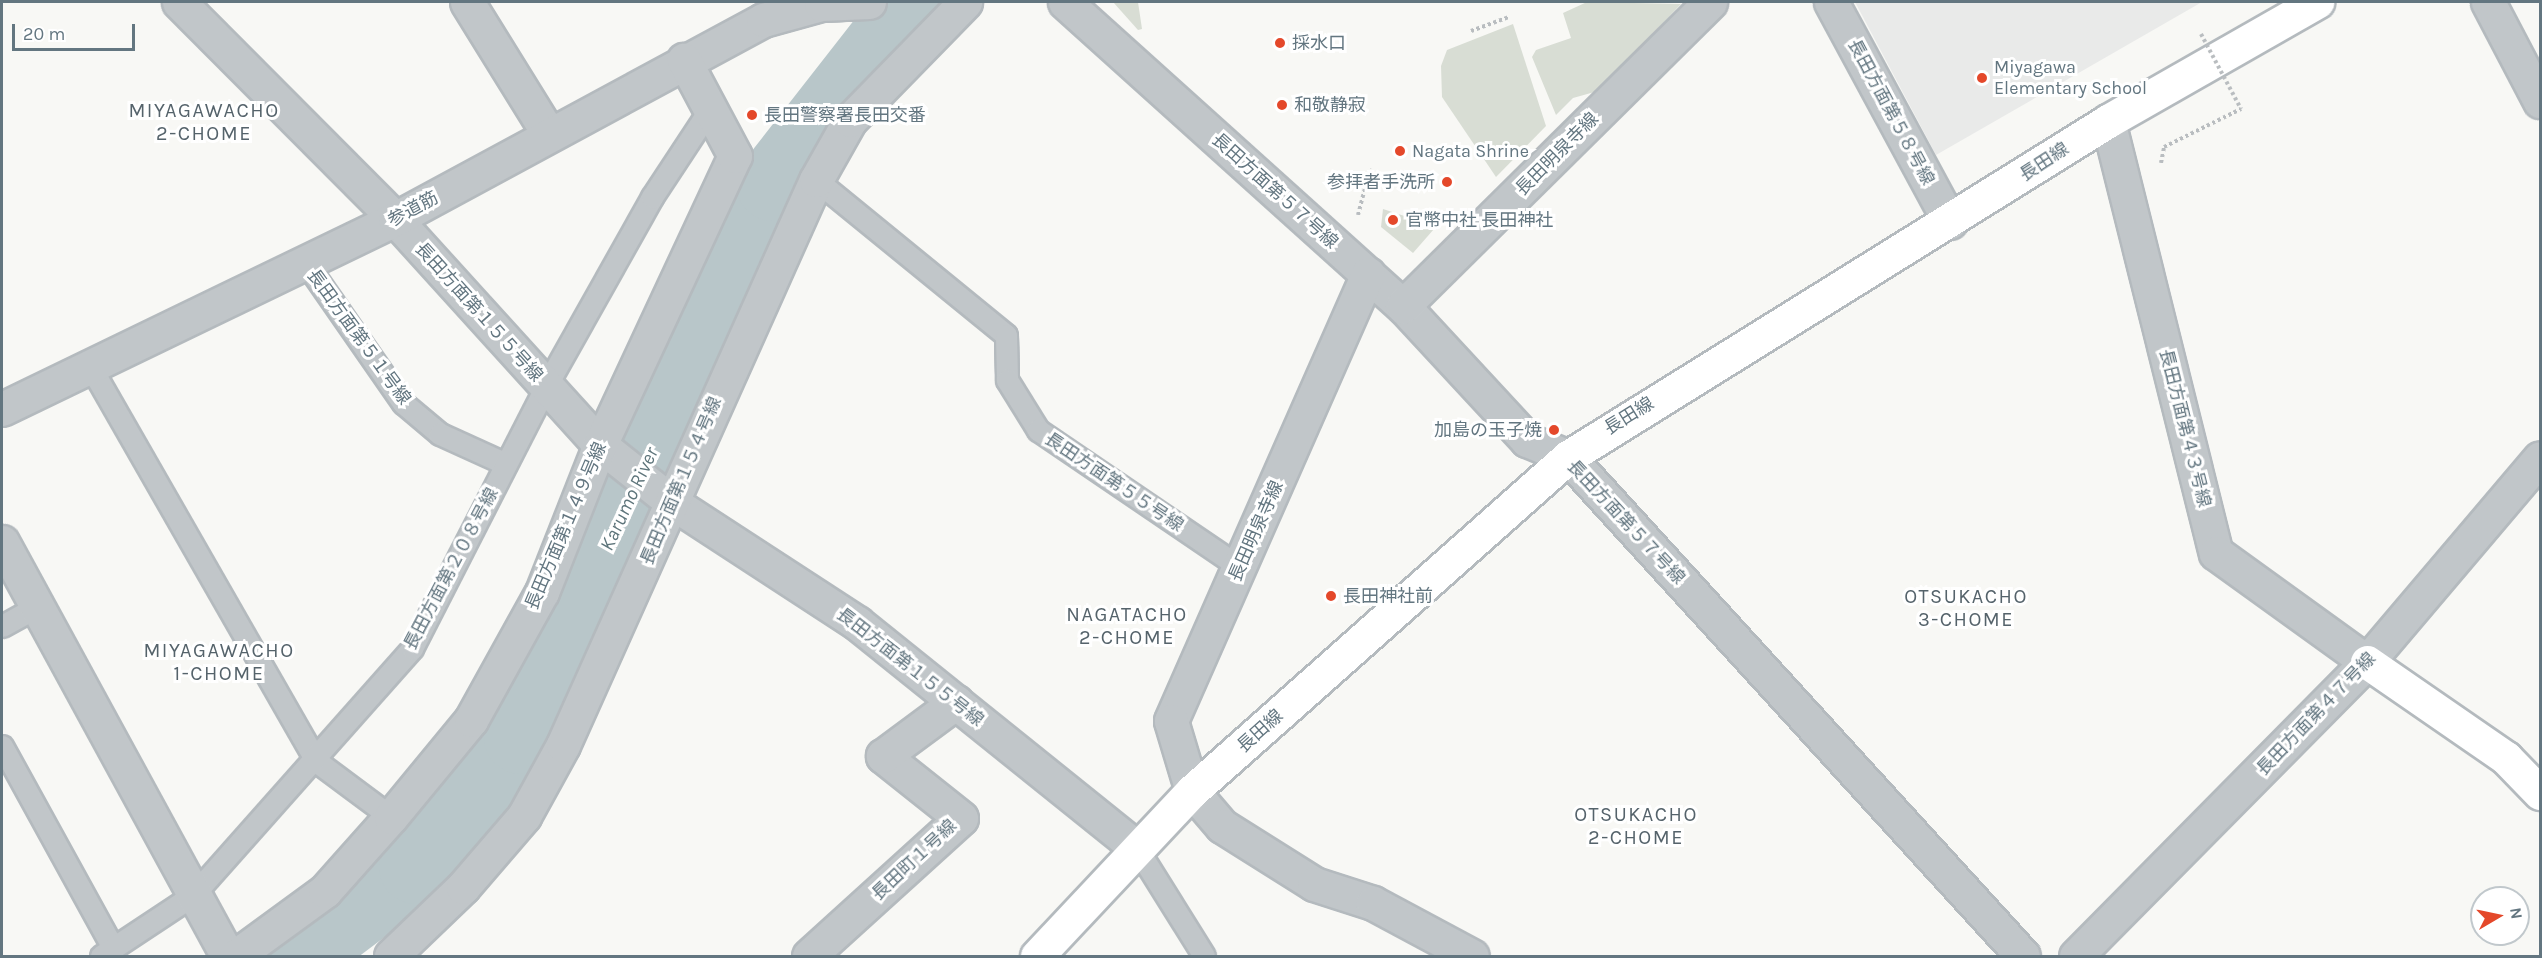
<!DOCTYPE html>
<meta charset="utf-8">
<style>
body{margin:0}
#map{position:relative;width:2542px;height:958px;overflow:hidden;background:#f8f8f5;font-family:Karla,"Noto Sans JP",sans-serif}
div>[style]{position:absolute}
.built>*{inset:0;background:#e9eae9}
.green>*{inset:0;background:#d8ddd4}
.river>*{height:74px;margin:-37px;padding:0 37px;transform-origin:37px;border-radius:37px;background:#b8c6c9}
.path>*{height:4px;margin-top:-2px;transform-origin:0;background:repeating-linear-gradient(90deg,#b9bdc0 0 3px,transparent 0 6px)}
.roads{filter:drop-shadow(2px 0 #b4babe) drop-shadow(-2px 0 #b4babe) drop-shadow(0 2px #b4babe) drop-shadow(0 -2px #b4babe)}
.lane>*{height:21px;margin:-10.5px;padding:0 10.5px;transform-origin:10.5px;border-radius:10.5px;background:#c1c6c9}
.street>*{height:33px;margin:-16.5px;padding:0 16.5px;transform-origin:16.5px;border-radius:16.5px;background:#c1c6c9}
.secondary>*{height:33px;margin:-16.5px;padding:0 16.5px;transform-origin:16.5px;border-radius:16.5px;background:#fff}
.path-bridge>*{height:4px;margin-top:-2px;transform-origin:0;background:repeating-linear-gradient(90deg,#b9bdc0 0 3px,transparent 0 6px)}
.dots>*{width:16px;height:16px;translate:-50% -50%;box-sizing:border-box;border:3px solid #fff;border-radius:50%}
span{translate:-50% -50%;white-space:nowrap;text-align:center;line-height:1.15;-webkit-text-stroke:6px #fff;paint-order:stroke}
.poi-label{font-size:18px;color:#637680}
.left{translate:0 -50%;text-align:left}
.right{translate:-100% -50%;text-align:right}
.street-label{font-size:18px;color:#637680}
.neighbourhood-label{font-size:20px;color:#55636b;letter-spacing:1.5px}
.water-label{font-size:20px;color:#5e757b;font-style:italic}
.frame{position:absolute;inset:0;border:3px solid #637680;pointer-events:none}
.north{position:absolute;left:2470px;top:886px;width:60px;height:60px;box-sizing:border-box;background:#fff;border:2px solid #c1c8cc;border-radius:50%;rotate:81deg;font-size:16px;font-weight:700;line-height:24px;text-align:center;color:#637680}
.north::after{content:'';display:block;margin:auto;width:21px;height:27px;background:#e4482a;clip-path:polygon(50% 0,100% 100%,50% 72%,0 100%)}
.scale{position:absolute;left:12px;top:24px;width:123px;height:27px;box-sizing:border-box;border:3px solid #637680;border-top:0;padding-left:8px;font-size:18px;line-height:21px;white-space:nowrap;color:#637680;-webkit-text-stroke:4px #fff;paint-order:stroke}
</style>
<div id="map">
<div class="built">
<div style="clip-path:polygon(1855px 2px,2202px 2px,1936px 155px)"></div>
</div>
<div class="green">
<div style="clip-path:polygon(1113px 2px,1138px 2px,1142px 29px,1138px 30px)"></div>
<div style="clip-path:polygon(1587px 2px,1681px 4px,1598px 91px,1573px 98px,1556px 115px,1532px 57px,1536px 50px,1571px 38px,1563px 13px)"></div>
<div style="clip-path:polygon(1513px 24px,1546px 126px,1496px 177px,1442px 97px,1441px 66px,1447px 50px)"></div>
<div style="clip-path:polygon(1383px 209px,1432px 225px,1434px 229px,1413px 253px,1381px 227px)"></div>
</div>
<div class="river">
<div style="left:298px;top:956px;width:148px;rotate:-37deg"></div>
<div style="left:416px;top:867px;width:167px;rotate:-51.1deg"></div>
<div style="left:521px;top:737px;width:608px;rotate:-65.5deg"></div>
<div style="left:773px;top:184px;width:231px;rotate:-52deg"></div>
</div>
<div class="path">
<div style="left:1471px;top:31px;width:40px;rotate:-20.2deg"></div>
<div style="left:2161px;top:163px;width:16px;rotate:-79deg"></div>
<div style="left:2164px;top:147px;width:86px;rotate:-26.3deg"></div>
<div style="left:1358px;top:215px;width:48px;rotate:-75.4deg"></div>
</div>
<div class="roads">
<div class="lane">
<div style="left:816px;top:180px;width:245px;rotate:39.2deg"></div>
<div style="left:1006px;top:335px;width:45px;rotate:88.7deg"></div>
<div style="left:1007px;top:380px;width:59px;rotate:58.2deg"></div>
<div style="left:1038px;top:430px;width:245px;rotate:34.2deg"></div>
<div style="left:305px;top:262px;width:172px;rotate:55.2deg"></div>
<div style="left:403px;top:403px;width:48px;rotate:40deg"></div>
<div style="left:440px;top:434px;width:72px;rotate:24.4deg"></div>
<div style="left:90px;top:366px;width:455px;rotate:60.2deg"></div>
<div style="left:316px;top:761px;width:94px;rotate:36.7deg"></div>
<div style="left:2px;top:626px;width:38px;rotate:-29deg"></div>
<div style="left:2px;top:746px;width:230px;rotate:61.2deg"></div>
<div style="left:1136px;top:847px;width:128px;rotate:58deg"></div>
<div style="left:101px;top:956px;width:110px;rotate:-33.5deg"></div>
<div style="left:193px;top:895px;width:330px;rotate:-48.4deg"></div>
<div style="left:412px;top:648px;width:294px;rotate:-62.9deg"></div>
<div style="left:546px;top:386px;width:217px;rotate:-60.7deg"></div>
<div style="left:652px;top:197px;width:105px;rotate:-56.6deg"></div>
</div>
<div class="street">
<div style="left:179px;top:2px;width:306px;rotate:45.1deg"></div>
<div style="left:395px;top:219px;width:305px;rotate:47.8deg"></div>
<div style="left:600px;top:445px;width:93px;rotate:38.5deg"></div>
<div style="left:673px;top:503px;width:220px;rotate:33.1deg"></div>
<div style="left:857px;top:623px;width:358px;rotate:38.8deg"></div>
<div style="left:467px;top:2px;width:155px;rotate:58.2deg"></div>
<div style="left:1065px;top:2px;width:455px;rotate:42deg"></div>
<div style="left:1403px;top:306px;width:183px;rotate:47.2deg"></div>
<div style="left:1527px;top:440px;width:44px;rotate:22.5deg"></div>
<div style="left:1568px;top:457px;width:675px;rotate:47.64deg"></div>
<div style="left:1831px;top:2px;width:250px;rotate:61.6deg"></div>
<div style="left:2488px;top:2px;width:112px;rotate:62.3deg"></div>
<div style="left:2108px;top:121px;width:445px;rotate:76deg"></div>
<div style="left:2216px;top:553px;width:186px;rotate:35.8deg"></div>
<div style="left:1368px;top:274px;width:488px;rotate:113.8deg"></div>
<div style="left:1171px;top:721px;width:73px;rotate:73.3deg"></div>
<div style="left:1192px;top:791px;width:46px;rotate:49.4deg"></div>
<div style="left:1222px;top:826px;width:109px;rotate:32.2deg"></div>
<div style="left:1314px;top:884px;width:62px;rotate:17.9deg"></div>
<div style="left:1373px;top:903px;width:112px;rotate:28.2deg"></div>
<div style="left:1403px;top:306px;width:432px;rotate:-44.7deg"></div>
<div style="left:2px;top:409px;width:437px;rotate:-25.8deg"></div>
<div style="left:395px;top:219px;width:418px;rotate:-28.4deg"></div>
<div style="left:763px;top:20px;width:60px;rotate:-15.4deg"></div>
<div style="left:821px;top:4px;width:48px;rotate:-2.4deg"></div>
<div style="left:2px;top:542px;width:472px;rotate:61.4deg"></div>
<div style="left:236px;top:956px;width:110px;rotate:-36.1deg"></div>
<div style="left:325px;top:891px;width:99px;rotate:-48.3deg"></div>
<div style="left:391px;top:817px;width:126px;rotate:-50.5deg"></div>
<div style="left:471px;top:720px;width:146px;rotate:-61deg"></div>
<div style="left:542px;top:592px;width:158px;rotate:-68.5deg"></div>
<div style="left:600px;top:445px;width:319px;rotate:-65deg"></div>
<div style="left:735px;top:156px;width:109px;rotate:-118deg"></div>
<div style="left:391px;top:956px;width:100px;rotate:-43.8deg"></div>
<div style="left:463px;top:887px;width:94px;rotate:-49.3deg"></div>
<div style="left:524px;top:816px;width:81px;rotate:-61.2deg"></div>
<div style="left:563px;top:745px;width:619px;rotate:-65.88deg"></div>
<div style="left:816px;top:180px;width:69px;rotate:-60.5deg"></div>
<div style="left:850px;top:120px;width:165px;rotate:-45.7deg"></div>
<div style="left:809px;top:956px;width:205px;rotate:-42.2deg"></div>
<div style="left:961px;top:818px;width:100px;rotate:-141.5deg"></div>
<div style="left:883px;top:756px;width:91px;rotate:-36.5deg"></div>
<div style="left:2076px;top:956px;width:414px;rotate:-45.3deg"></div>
<div style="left:2367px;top:662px;width:267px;rotate:-49.7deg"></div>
</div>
<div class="secondary">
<div style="left:2367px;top:662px;width:169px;rotate:34.6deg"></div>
<div style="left:2506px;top:758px;width:49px;rotate:45.8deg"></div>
<div style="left:1037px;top:956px;width:226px;rotate:-46.8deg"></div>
<div style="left:1192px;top:791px;width:503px;rotate:-41.61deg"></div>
<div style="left:1568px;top:457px;width:636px;rotate:-31.89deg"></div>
<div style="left:2108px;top:121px;width:241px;rotate:-29.7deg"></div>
</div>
</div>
<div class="path-bridge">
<div style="left:2201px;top:34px;width:85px;rotate:61.9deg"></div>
</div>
<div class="dots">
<div style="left:1280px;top:43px;background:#e4482a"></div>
<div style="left:1982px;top:78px;background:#e4482a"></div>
<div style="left:1282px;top:105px;background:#e4482a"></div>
<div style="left:752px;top:115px;background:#e4482a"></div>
<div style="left:1400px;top:151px;background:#e4482a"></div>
<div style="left:1447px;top:182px;background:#e4482a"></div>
<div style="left:1393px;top:220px;background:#e4482a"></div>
<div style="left:1554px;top:430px;background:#e4482a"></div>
<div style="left:1331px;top:596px;background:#e4482a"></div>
</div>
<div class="poi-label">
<span class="left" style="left:1292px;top:43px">採水口</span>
<span class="left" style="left:1994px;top:78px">Miyagawa<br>Elementary School</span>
<span class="left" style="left:1294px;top:105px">和敬静寂</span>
<span class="left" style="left:764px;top:115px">長田警察署長田交番</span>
<span class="left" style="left:1412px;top:151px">Nagata Shrine</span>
<span class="right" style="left:1435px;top:182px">参拝者手洗所</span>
<span class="left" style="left:1405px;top:220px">官幣中社 長田神社</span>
<span class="right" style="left:1542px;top:430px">加島の玉子焼</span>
<span class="left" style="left:1343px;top:596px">長田神社前</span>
</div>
<div class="street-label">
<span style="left:1891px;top:112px;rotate:62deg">長田方面第５８号線</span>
<span style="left:1557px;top:154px;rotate:-45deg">長田明泉寺線</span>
<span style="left:2044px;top:162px;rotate:-33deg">長田線</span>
<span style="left:1275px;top:191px;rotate:42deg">長田方面第５７号線</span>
<span style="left:413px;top:209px;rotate:-28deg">参道筋</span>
<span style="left:479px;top:312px;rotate:48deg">長田方面第１５５号線</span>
<span style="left:359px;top:337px;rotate:54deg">長田方面第５１号線</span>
<span style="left:1629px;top:416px;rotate:-32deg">長田線</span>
<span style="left:2185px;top:428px;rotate:76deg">長田方面第４３号線</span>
<span style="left:681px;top:481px;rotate:-67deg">長田方面第１５４号線</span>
<span style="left:1114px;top:482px;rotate:34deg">長田方面第５５号線</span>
<span style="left:1626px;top:522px;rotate:47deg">長田方面第５７号線</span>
<span style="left:566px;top:526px;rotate:-67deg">長田方面第１４９号線</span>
<span style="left:1256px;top:531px;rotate:-66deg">長田明泉寺線</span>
<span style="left:451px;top:569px;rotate:-62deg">長田方面第２０８号線</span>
<span style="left:910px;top:667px;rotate:38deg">長田方面第１５５号線</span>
<span style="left:2316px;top:714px;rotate:-46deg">長田方面第４７号線</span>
<span style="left:1260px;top:731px;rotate:-42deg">長田線</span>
<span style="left:914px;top:860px;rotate:-43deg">長田町１号線</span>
</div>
<div class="neighbourhood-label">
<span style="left:204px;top:122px">MIYAGAWACHO<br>2-CHOME</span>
<span style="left:1966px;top:608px">OTSUKACHO<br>3-CHOME</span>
<span style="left:1127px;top:626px">NAGATACHO<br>2-CHOME</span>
<span style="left:219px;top:662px">MIYAGAWACHO<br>1-CHOME</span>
<span style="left:1636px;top:826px">OTSUKACHO<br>2-CHOME</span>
</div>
<div class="water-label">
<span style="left:629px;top:499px;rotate:-65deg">Karumo River</span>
</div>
<div class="frame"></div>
<div class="north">N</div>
<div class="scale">20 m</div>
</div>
